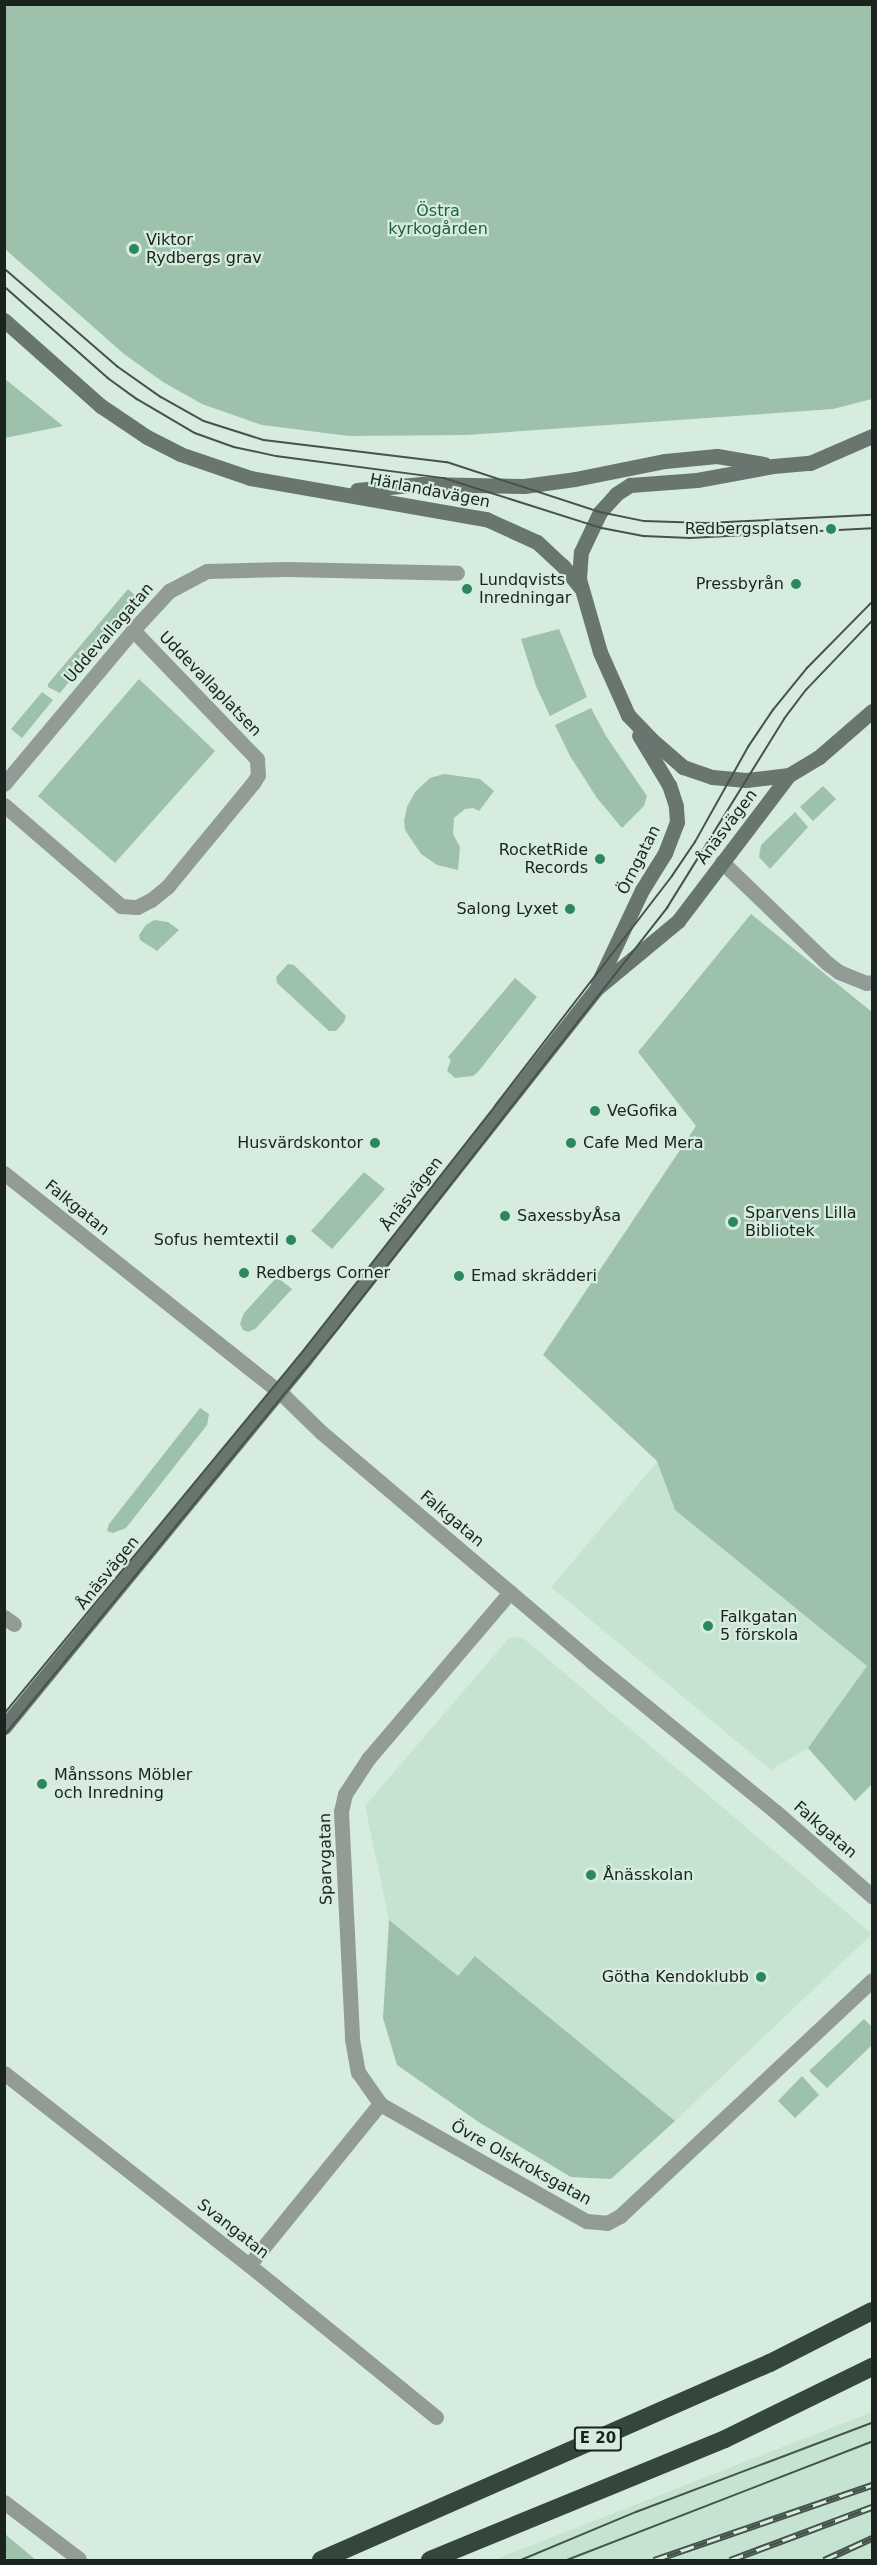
<!DOCTYPE html>
<meta charset="utf-8">
<style>
body{margin:0}
#map{position:relative;width:877px;height:2565px;overflow:hidden;background:#d6ecdf;font-family:"DejaVu Sans",sans-serif}
div>[style]{position:absolute}
.built>*{inset:0;background:#c6e3d1}
.green>*{inset:0;background:#9ec1ac}
.street>*{height:15px;margin:-7.5px;padding:0 7.5px;transform-origin:7.5px;border-radius:7.5px;background:#929b95}
.secondary>*{height:15px;margin:-7.5px;padding:0 7.5px;transform-origin:7.5px;border-radius:7.5px;background:#69766f}
.highway>*{height:18px;margin:-9px;padding:0 9px;transform-origin:9px;border-radius:9px;background:#35473d}
.tram>*{height:1.5px;margin:-0.75px;padding:0 0.75px;transform-origin:0.75px;border-radius:0.75px;background:#47524c}
.rail>*{height:7px;margin-top:-3.5px;transform-origin:0;background:repeating-linear-gradient(90deg,#d6ecdf 0 14px,#47524c 0 28px);box-sizing:border-box;border-block:2px solid #47524c}
.dots>*{width:16px;height:16px;translate:-50% -50%;box-sizing:border-box;border:3px solid #d6ecdf;border-radius:50%}
span{translate:-50% -50%;white-space:nowrap;text-align:center;line-height:1.15;-webkit-text-stroke:4.5px #d6ecdf;paint-order:stroke}
.shield-label span{padding:2px 4px;background:#d6ecdf;border:2px solid;border-radius:4px;-webkit-text-stroke-width:0}
.shield-label{font-size:15px;color:#1b231e;font-weight:700}
.park-label{font-size:16px;color:#1d5e40}
.poi-label{font-size:16px;color:#1b231e}
.left{translate:0 -50%;text-align:left}
.right{translate:-100% -50%;text-align:right}
.street-label{font-size:16px;color:#1b231e}
.frame{position:absolute;inset:0;border:6px solid #1b231e;pointer-events:none}
</style>
<div id="map">
<div class="built">
<div style="clip-path:polygon(658px 1461px,675px 1510px,867px 1666px,808px 1748px,771px 1770px,551px 1587px)"></div>
<div style="clip-path:polygon(510px 1637px,523px 1638px,872px 1934px,675px 2121px,476px 1956px,458px 1977px,389px 1920px,365px 1806px)"></div>
<div style="clip-path:polygon(872px 2412px,872px 2560px,494px 2560px)"></div>
</div>
<div class="green">
<div style="clip-path:polygon(4px 5px,872px 5px,872px 399px,833px 409px,467px 435px,349px 436px,262px 425px,202px 404px,163px 382px,124px 354px,5px 249px)"></div>
<div style="clip-path:polygon(5px 379px,63px 426px,5px 438px)"></div>
<div style="clip-path:polygon(128px 589px,138px 598px,60px 693px,48px 687px,48px 684px)"></div>
<div style="clip-path:polygon(559px 629px,587px 697px,550px 716px,536px 686px,521px 639px)"></div>
<div style="clip-path:polygon(139px 679px,215px 751px,115px 863px,38px 796px)"></div>
<div style="clip-path:polygon(42px 692px,53px 700px,22px 738px,11px 729px)"></div>
<div style="clip-path:polygon(591px 708px,606px 736px,647px 796px,644px 806px,622px 828px,597px 798px,570px 756px,555px 725px)"></div>
<div style="clip-path:polygon(444px 774px,480px 779px,494px 791px,479px 811px,473px 808px,465px 809px,454px 818px,453px 834px,460px 847px,458px 870px,437px 865px,421px 854px,405px 830px,404px 821px,407px 807px,415px 792px,430px 778px)"></div>
<div style="clip-path:polygon(823px 786px,836px 799px,813px 821px,800px 807px)"></div>
<div style="clip-path:polygon(795px 812px,808px 827px,770px 869px,759px 857px,761px 845px)"></div>
<div style="clip-path:polygon(751px 914px,872px 1012px,872px 1784px,855px 1801px,808px 1748px,867px 1666px,675px 1510px,657px 1461px,543px 1355px,696px 1126px,638px 1052px)"></div>
<div style="clip-path:polygon(154px 920px,168px 922px,179px 930px,157px 951px,140px 940px,139px 935px,146px 925px)"></div>
<div style="clip-path:polygon(288px 964px,294px 965px,346px 1016px,344px 1022px,336px 1031px,329px 1031px,277px 983px,276px 977px)"></div>
<div style="clip-path:polygon(515px 978px,537px 997px,478px 1072px,473px 1076px,455px 1078px,447px 1071px,451px 1060px,448px 1057px)"></div>
<div style="clip-path:polygon(364px 1172px,385px 1189px,332px 1249px,311px 1231px)"></div>
<div style="clip-path:polygon(277px 1277px,292px 1289px,255px 1329px,248px 1332px,243px 1330px,240px 1324px,244px 1313px)"></div>
<div style="clip-path:polygon(200px 1408px,209px 1414px,207px 1425px,126px 1528px,113px 1533px,107px 1531px,109px 1524px)"></div>
<div style="clip-path:polygon(389px 1920px,458px 1976px,475px 1956px,675px 2121px,611px 2179px,571px 2177px,480px 2123px,397px 2065px,383px 2018px)"></div>
<div style="clip-path:polygon(864px 2019px,872px 2027px,872px 2045px,827px 2088px,809px 2071px)"></div>
<div style="clip-path:polygon(802px 2076px,819px 2095px,795px 2118px,778px 2101px)"></div>
<div style="clip-path:polygon(4px 2534px,5px 2534px,36px 2560px,9px 2560px,5px 2557px)"></div>
</div>
<div class="street">
<div style="left:4px;top:784px;width:201px;rotate:-50deg"></div>
<div style="left:133px;top:630px;width:53px;rotate:-47.3deg"></div>
<div style="left:169px;top:591px;width:43px;rotate:-27.8deg"></div>
<div style="left:207px;top:571px;width:80px;rotate:-1.4deg"></div>
<div style="left:287px;top:569px;width:170px;rotate:1.3deg"></div>
<div style="left:4px;top:805px;width:155px;rotate:40.8deg"></div>
<div style="left:121px;top:906px;width:16px;rotate:4deg"></div>
<div style="left:137px;top:907px;width:16px;rotate:-27deg"></div>
<div style="left:151px;top:900px;width:22px;rotate:-39deg"></div>
<div style="left:168px;top:886px;width:134px;rotate:-50.5deg"></div>
<div style="left:253px;top:783px;width:9px;rotate:-58deg"></div>
<div style="left:258px;top:775px;width:16px;rotate:-94deg"></div>
<div style="left:257px;top:759px;width:179px;rotate:-133.9deg"></div>
<div style="left:722px;top:862px;width:146px;rotate:43.9deg"></div>
<div style="left:827px;top:963px;width:15px;rotate:37deg"></div>
<div style="left:839px;top:972px;width:29px;rotate:22deg"></div>
<div style="left:866px;top:983px;width:6px;rotate:-9deg"></div>
<div style="left:4px;top:1173px;width:358px;rotate:38.5deg"></div>
<div style="left:284px;top:1396px;width:52px;rotate:44.2deg"></div>
<div style="left:321px;top:1432px;width:355px;rotate:40.3deg"></div>
<div style="left:592px;top:1662px;width:237px;rotate:39.2deg"></div>
<div style="left:776px;top:1812px;width:128px;rotate:41.2deg"></div>
<div style="left:510px;top:1592px;width:219px;rotate:130.4deg"></div>
<div style="left:368px;top:1759px;width:42px;rotate:123.3deg"></div>
<div style="left:345px;top:1794px;width:17px;rotate:103deg"></div>
<div style="left:341px;top:1811px;width:228px;rotate:87.2deg"></div>
<div style="left:352px;top:2039px;width:34px;rotate:80deg"></div>
<div style="left:358px;top:2072px;width:39px;rotate:55deg"></div>
<div style="left:380px;top:2104px;width:237px;rotate:29.6deg"></div>
<div style="left:586px;top:2221px;width:21px;rotate:5deg"></div>
<div style="left:607px;top:2223px;width:15px;rotate:-28deg"></div>
<div style="left:620px;top:2216px;width:345px;rotate:-43.1deg"></div>
<div style="left:4px;top:1617px;width:12px;rotate:35deg"></div>
<div style="left:4px;top:2073px;width:311px;rotate:38.1deg"></div>
<div style="left:249px;top:2265px;width:241px;rotate:39.1deg"></div>
<div style="left:249px;top:2265px;width:208px;rotate:-50.9deg"></div>
<div style="left:4px;top:2502px;width:94px;rotate:37.2deg"></div>
</div>
<div class="secondary">
<div style="left:4px;top:320px;width:130px;rotate:41.6deg"></div>
<div style="left:101px;top:406px;width:55px;rotate:34deg"></div>
<div style="left:147px;top:437px;width:37px;rotate:27deg"></div>
<div style="left:180px;top:454px;width:74px;rotate:18.9deg"></div>
<div style="left:250px;top:478px;width:240px;rotate:9.9deg"></div>
<div style="left:486px;top:519px;width:56px;rotate:24.3deg"></div>
<div style="left:537px;top:542px;width:35px;rotate:43deg"></div>
<div style="left:563px;top:566px;width:27px;rotate:51deg"></div>
<div style="left:357px;top:490px;width:65px;rotate:-5.3deg"></div>
<div style="left:422px;top:484px;width:102px;rotate:1.1deg"></div>
<div style="left:524px;top:486px;width:51px;rotate:-7.8deg"></div>
<div style="left:575px;top:479px;width:92px;rotate:-11.3deg"></div>
<div style="left:665px;top:461px;width:52px;rotate:-5.5deg"></div>
<div style="left:717px;top:456px;width:48px;rotate:9.7deg"></div>
<div style="left:789px;top:775px;width:43px;rotate:173.4deg"></div>
<div style="left:746px;top:780px;width:34px;rotate:-175deg"></div>
<div style="left:712px;top:777px;width:31px;rotate:-161deg"></div>
<div style="left:683px;top:767px;width:41px;rotate:-138.9deg"></div>
<div style="left:652px;top:740px;width:35px;rotate:-134deg"></div>
<div style="left:628px;top:715px;width:69px;rotate:-114deg"></div>
<div style="left:600px;top:652px;width:76px;rotate:-106deg"></div>
<div style="left:579px;top:579px;width:27px;rotate:-86deg"></div>
<div style="left:581px;top:552px;width:44px;rotate:-64.6deg"></div>
<div style="left:600px;top:512px;width:24px;rotate:-48deg"></div>
<div style="left:616px;top:494px;width:17px;rotate:-33deg"></div>
<div style="left:630px;top:485px;width:67px;rotate:-4.3deg"></div>
<div style="left:697px;top:480px;width:77px;rotate:-10.4deg"></div>
<div style="left:773px;top:466px;width:37px;rotate:-5deg"></div>
<div style="left:810px;top:463px;width:68px;rotate:-23.5deg"></div>
<div style="left:598px;top:983px;width:103px;rotate:-64.7deg"></div>
<div style="left:642px;top:890px;width:44px;rotate:-58.1deg"></div>
<div style="left:665px;top:853px;width:33px;rotate:-69deg"></div>
<div style="left:677px;top:822px;width:16px;rotate:-94deg"></div>
<div style="left:676px;top:806px;width:22px;rotate:-108deg"></div>
<div style="left:669px;top:785px;width:58px;rotate:-121deg"></div>
<div style="left:4px;top:1727px;width:475px;rotate:-50.7deg"></div>
<div style="left:305px;top:1359px;width:471px;rotate:-51.8deg"></div>
<div style="left:596px;top:989px;width:107px;rotate:-39.7deg"></div>
<div style="left:678px;top:921px;width:183px;rotate:-52.8deg"></div>
<div style="left:789px;top:775px;width:35px;rotate:-31deg"></div>
<div style="left:819px;top:757px;width:70px;rotate:-41deg"></div>
</div>
<div class="highway">
<div style="left:321px;top:2560px;width:490px;rotate:-23.7deg"></div>
<div style="left:770px;top:2363px;width:114px;rotate:-27deg"></div>
<div style="left:430px;top:2560px;width:319px;rotate:-22.3deg"></div>
<div style="left:725px;top:2439px;width:164px;rotate:-26.1deg"></div>
</div>
<div class="tram">
<div style="left:4px;top:268px;width:150px;rotate:40.9deg"></div>
<div style="left:117px;top:366px;width:54px;rotate:35.2deg"></div>
<div style="left:161px;top:397px;width:49px;rotate:29.2deg"></div>
<div style="left:204px;top:421px;width:63px;rotate:17.6deg"></div>
<div style="left:264px;top:440px;width:184px;rotate:6.9deg"></div>
<div style="left:447px;top:462px;width:161px;rotate:18.1deg"></div>
<div style="left:600px;top:512px;width:45px;rotate:11.6deg"></div>
<div style="left:644px;top:521px;width:62px;rotate:1.8deg"></div>
<div style="left:706px;top:523px;width:166px;rotate:-2.8deg"></div>
<div style="left:4px;top:286px;width:139px;rotate:41.5deg"></div>
<div style="left:108px;top:378px;width:36px;rotate:36deg"></div>
<div style="left:137px;top:399px;width:67px;rotate:30.4deg"></div>
<div style="left:195px;top:433px;width:41px;rotate:19.7deg"></div>
<div style="left:234px;top:447px;width:43px;rotate:12.1deg"></div>
<div style="left:276px;top:456px;width:169px;rotate:7.5deg"></div>
<div style="left:444px;top:478px;width:166px;rotate:17.6deg"></div>
<div style="left:602px;top:528px;width:43px;rotate:10.8deg"></div>
<div style="left:644px;top:536px;width:46px;rotate:2.5deg"></div>
<div style="left:690px;top:538px;width:182px;rotate:-3.1deg"></div>
<div style="left:4px;top:1714px;width:465px;rotate:-50.5deg"></div>
<div style="left:300px;top:1355px;width:316px;rotate:-51.9deg"></div>
<div style="left:495px;top:1106px;width:290px;rotate:-52.4deg"></div>
<div style="left:672px;top:876px;width:41px;rotate:-55.9deg"></div>
<div style="left:695px;top:842px;width:109px;rotate:-60.8deg"></div>
<div style="left:748px;top:747px;width:45px;rotate:-56deg"></div>
<div style="left:773px;top:710px;width:54px;rotate:-51deg"></div>
<div style="left:807px;top:668px;width:93px;rotate:-45.4deg"></div>
<div style="left:4px;top:1736px;width:530px;rotate:-50.66deg"></div>
<div style="left:340px;top:1326px;width:531px;rotate:-51.96deg"></div>
<div style="left:667px;top:908px;width:222px;rotate:-58.2deg"></div>
<div style="left:784px;top:719px;width:36px;rotate:-53deg"></div>
<div style="left:806px;top:690px;width:95px;rotate:-46.3deg"></div>
<div style="left:521px;top:2560px;width:125px;rotate:-22.7deg"></div>
<div style="left:636px;top:2512px;width:252px;rotate:-20.7deg"></div>
<div style="left:567px;top:2560px;width:327px;rotate:-21.2deg"></div>
</div>
<div class="rail">
<div style="left:654px;top:2560px;width:231px;rotate:-19deg"></div>
<div style="left:730px;top:2560px;width:152px;rotate:-20.5deg"></div>
<div style="left:824px;top:2560px;width:53px;rotate:-24.6deg"></div>
</div>
<div class="dots">
<div style="left:134px;top:249px;background:#2c875e"></div>
<div style="left:831px;top:529px;background:#2c875e"></div>
<div style="left:796px;top:584px;background:#2c875e"></div>
<div style="left:467px;top:589px;background:#2c875e"></div>
<div style="left:600px;top:859px;background:#2c875e"></div>
<div style="left:570px;top:909px;background:#2c875e"></div>
<div style="left:595px;top:1111px;background:#2c875e"></div>
<div style="left:375px;top:1143px;background:#2c875e"></div>
<div style="left:571px;top:1143px;background:#2c875e"></div>
<div style="left:505px;top:1216px;background:#2c875e"></div>
<div style="left:733px;top:1222px;background:#2c875e"></div>
<div style="left:291px;top:1240px;background:#2c875e"></div>
<div style="left:244px;top:1273px;background:#2c875e"></div>
<div style="left:459px;top:1276px;background:#2c875e"></div>
<div style="left:708px;top:1626px;background:#2c875e"></div>
<div style="left:42px;top:1784px;background:#2c875e"></div>
<div style="left:591px;top:1875px;background:#2c875e"></div>
<div style="left:761px;top:1977px;background:#2c875e"></div>
</div>
<div class="shield-label">
<span style="left:598px;top:2439px">E 20</span>
</div>
<div class="park-label">
<span style="left:438px;top:220px">Östra<br>kyrkogården</span>
</div>
<div class="poi-label">
<span class="left" style="left:146px;top:249px">Viktor<br>Rydbergs grav</span>
<span class="right" style="left:819px;top:529px">Redbergsplatsen</span>
<span class="left" style="left:479px;top:589px">Lundqvists<br>Inredningar</span>
<span class="right" style="left:784px;top:584px">Pressbyrån</span>
<span class="right" style="left:588px;top:859px">RocketRide<br>Records</span>
<span class="right" style="left:558px;top:909px">Salong Lyxet</span>
<span class="left" style="left:607px;top:1111px">VeGofika</span>
<span class="right" style="left:363px;top:1143px">Husvärdskontor</span>
<span class="left" style="left:583px;top:1143px">Cafe Med Mera</span>
<span class="left" style="left:745px;top:1222px">Sparvens Lilla<br>Bibliotek</span>
<span class="left" style="left:517px;top:1216px">SaxessbyÅsa</span>
<span class="right" style="left:279px;top:1240px">Sofus hemtextil</span>
<span class="left" style="left:256px;top:1273px">Redbergs Corner</span>
<span class="left" style="left:471px;top:1276px">Emad skrädderi</span>
<span class="left" style="left:720px;top:1626px">Falkgatan<br>5 förskola</span>
<span class="left" style="left:54px;top:1784px">Månssons Möbler<br>och Inredning</span>
<span class="left" style="left:603px;top:1875px">Ånässkolan</span>
<span class="right" style="left:749px;top:1977px">Götha Kendoklubb</span>
</div>
<div class="street-label">
<span style="left:430px;top:491px;rotate:11deg">Härlandavägen</span>
<span style="left:109px;top:633px;rotate:-49deg">Uddevallagatan</span>
<span style="left:210px;top:684px;rotate:46deg">Uddevallaplatsen</span>
<span style="left:727px;top:827px;rotate:-53deg">Ånäsvägen</span>
<span style="left:639px;top:860px;rotate:-63deg">Örngatan</span>
<span style="left:412px;top:1194px;rotate:-52deg">Ånäsvägen</span>
<span style="left:77px;top:1208px;rotate:39deg">Falkgatan</span>
<span style="left:452px;top:1519px;rotate:40deg">Falkgatan</span>
<span style="left:108px;top:1573px;rotate:-51deg">Ånäsvägen</span>
<span style="left:825px;top:1830px;rotate:41deg">Falkgatan</span>
<span style="left:326px;top:1859px;rotate:-91deg">Sparvgatan</span>
<span style="left:521px;top:2163px;rotate:29deg">Övre Olskroksgatan</span>
<span style="left:233px;top:2229px;rotate:38deg">Svangatan</span>
</div>
<div class="frame"></div>
</div>
